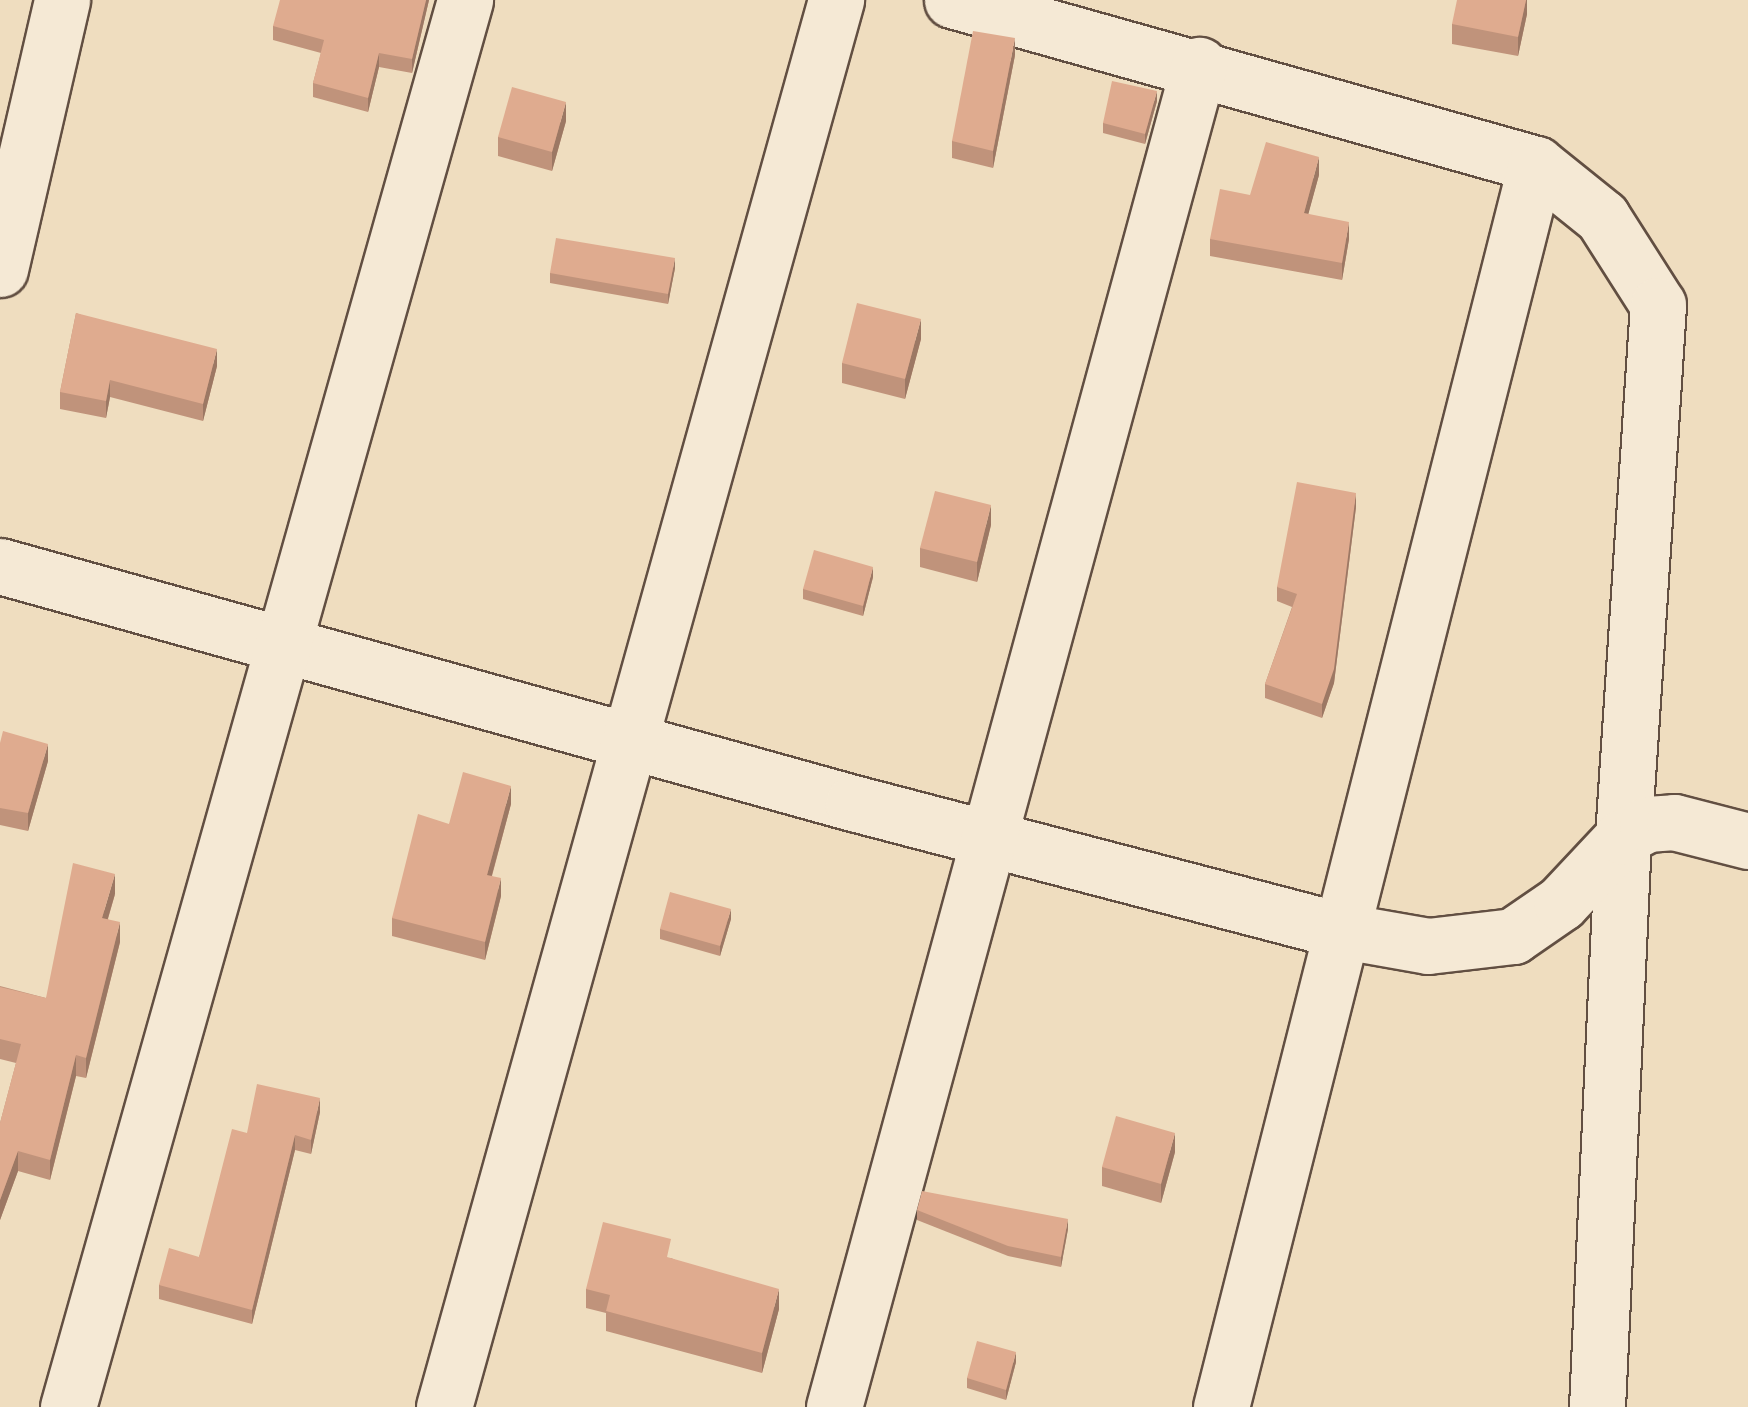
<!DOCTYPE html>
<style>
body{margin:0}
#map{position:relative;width:1748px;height:1407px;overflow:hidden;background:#efddbf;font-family:"IM FELL DW Pica",serif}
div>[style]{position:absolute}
.roads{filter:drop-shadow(2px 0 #624f42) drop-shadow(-2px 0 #624f42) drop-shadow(0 2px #624f42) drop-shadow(0 -2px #624f42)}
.minor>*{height:55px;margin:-27.5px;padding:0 27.5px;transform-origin:27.5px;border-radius:27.5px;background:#f5e9d5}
.wall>*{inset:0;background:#c0937b}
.shaded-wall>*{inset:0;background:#9c7864}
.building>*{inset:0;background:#dfab8f}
span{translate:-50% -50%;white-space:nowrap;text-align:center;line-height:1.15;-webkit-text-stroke:8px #f5e9d5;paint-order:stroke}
</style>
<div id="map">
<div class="roads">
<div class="minor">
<div style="left:952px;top:0;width:607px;rotate:15.69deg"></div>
<div style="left:1536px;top:164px;width:85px;rotate:38.8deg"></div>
<div style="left:1602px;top:217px;width:104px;rotate:57.5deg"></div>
<div style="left:1658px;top:305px;width:533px;rotate:93.76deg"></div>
<div style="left:1623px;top:837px;width:571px;rotate:92.61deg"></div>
<div style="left:0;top:269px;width:276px;rotate:-77deg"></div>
<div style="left:0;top:566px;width:885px;rotate:15.53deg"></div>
<div style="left:853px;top:803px;width:506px;rotate:14.64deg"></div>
<div style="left:1343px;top:931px;width:86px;rotate:10deg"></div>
<div style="left:1428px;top:946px;width:86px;rotate:-6.7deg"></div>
<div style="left:1513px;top:936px;width:58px;rotate:-34.5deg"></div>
<div style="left:1561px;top:903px;width:91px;rotate:-46.8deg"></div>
<div style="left:1623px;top:837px;width:27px;rotate:-28deg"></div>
<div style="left:1647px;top:824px;width:27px;rotate:-4deg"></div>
<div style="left:1674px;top:822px;width:76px;rotate:14.4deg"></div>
<div style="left:68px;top:1407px;width:1462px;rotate:-74.24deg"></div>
<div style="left:444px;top:1407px;width:1461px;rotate:-74.43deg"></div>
<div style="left:834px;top:1407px;width:1391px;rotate:-74.78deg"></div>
<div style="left:1221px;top:1407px;width:1282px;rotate:-75.78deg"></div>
</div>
</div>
<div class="wall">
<div style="clip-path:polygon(429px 0,412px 73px,379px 67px,368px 112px,313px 97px,313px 83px,321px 53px,273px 40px,273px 26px)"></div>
<div style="clip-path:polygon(1527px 0,1527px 14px,1518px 56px,1452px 44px,1452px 24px)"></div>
<div style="clip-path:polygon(1015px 55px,993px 168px,952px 158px,952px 141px)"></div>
<div style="clip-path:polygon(1157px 101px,1145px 144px,1103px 133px,1103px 123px)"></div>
<div style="clip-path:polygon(566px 121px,552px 171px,498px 156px,498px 137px)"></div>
<div style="clip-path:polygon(1319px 175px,1308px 214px,1349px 239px,1342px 280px,1210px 256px,1210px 239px)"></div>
<div style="clip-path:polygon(675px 268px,668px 304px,550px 283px,550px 273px)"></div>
<div style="clip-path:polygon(76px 313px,217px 366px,203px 421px,110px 397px,106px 418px,60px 409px,60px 392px)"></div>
<div style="clip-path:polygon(921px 339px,905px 399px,842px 383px,842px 363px)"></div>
<div style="clip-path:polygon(1356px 507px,1334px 683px,1322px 718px,1265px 698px,1265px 684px,1292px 607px,1277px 601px,1277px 587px)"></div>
<div style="clip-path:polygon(991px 525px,977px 582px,920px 567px,920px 548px)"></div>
<div style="clip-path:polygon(873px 577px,863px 616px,803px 599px,803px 589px)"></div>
<div style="clip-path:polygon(0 743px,48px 761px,28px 831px,0 825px)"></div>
<div style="clip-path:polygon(511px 804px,492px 876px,501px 896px,485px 960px,392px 936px,392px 918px,449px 824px)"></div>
<div style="clip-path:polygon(115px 894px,108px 919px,120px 942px,86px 1078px,76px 1076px,50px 1180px,18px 1171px,0 1220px,0 1123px,16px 1063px,0 1059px,0 986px,46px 998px)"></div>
<div style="clip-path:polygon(731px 919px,720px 956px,660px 939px,660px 929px)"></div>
<div style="clip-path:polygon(320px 1112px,311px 1154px,295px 1150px,252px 1324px,159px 1299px,159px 1285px,199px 1257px,247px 1133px)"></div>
<div style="clip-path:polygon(1175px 1152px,1161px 1203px,1102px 1186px,1102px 1167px)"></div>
<div style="clip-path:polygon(917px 1210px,1068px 1229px,1061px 1267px,1008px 1256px,917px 1220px)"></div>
<div style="clip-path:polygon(671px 1258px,779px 1309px,762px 1373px,606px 1331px,606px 1313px,586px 1308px,586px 1289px)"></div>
<div style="clip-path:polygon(1016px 1362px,1006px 1400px,967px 1388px,967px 1378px)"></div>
</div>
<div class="shaded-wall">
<div style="clip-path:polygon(426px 0,429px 0,412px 73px,412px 59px)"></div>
<div style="clip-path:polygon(1526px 0,1527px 0,1527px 14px,1518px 56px,1518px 37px)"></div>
<div style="clip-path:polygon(1015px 38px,1015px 55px,993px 168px,993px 151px)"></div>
<div style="clip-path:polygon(379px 53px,379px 67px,368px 112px,368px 98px)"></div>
<div style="clip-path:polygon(1157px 91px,1157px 101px,1145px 144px,1145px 134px)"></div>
<div style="clip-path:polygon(566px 102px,566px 121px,552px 171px,552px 152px)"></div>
<div style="clip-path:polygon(1319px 157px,1319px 175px,1304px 230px,1304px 213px)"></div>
<div style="clip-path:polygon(1349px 222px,1349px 239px,1342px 280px,1342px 263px)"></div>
<div style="clip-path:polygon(675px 258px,675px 268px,668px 304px,668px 294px)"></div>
<div style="clip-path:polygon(921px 319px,921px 339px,905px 399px,905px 379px)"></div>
<div style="clip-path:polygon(217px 349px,217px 366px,203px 421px,203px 404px)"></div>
<div style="clip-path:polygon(110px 380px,110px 397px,106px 418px,106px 401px)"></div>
<div style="clip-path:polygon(1356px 493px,1356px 507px,1334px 683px,1322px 718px,1322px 704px)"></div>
<div style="clip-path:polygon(991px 505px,991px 525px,977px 582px,977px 562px)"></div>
<div style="clip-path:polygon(873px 567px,873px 577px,863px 616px,863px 606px)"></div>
<div style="clip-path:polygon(48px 744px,48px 761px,28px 831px,28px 813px)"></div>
<div style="clip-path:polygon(511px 786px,511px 804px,487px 893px,487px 875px)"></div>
<div style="clip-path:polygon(115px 874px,115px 894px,102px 938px,102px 918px)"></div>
<div style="clip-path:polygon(501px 878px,501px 896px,485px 960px,485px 942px)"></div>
<div style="clip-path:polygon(731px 909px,731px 919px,720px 956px,720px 946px)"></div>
<div style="clip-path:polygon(120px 922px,120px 942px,86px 1078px,86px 1058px)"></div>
<div style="clip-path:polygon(76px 1055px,76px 1076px,50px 1180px,50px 1160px)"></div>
<div style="clip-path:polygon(320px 1098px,320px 1112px,311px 1154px,311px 1140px)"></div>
<div style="clip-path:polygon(1175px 1133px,1175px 1152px,1161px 1203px,1161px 1184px)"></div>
<div style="clip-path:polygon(295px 1135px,295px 1150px,252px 1324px,252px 1310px)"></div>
<div style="clip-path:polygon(18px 1151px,18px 1171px,0 1220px,0 1200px)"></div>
<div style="clip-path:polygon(1068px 1219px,1068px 1229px,1061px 1267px,1061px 1257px)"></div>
<div style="clip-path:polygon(779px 1289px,779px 1309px,762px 1373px,762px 1353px)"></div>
<div style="clip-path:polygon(1016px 1352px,1016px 1362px,1006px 1400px,1006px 1390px)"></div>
</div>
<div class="building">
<div style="clip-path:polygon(280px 0,426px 0,412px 59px,379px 53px,368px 98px,313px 83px,324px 40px,273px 26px)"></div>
<div style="clip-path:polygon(1457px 0,1526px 0,1518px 37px,1452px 24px)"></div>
<div style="clip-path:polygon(973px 31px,1015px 38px,993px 151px,952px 141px)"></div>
<div style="clip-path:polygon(1112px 81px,1157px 91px,1145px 134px,1103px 123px)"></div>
<div style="clip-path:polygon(512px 87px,566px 102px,552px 152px,498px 137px)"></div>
<div style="clip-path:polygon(1266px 142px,1319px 157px,1304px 213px,1349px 222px,1342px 263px,1210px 239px,1220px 189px,1250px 195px)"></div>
<div style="clip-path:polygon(556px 238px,675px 258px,668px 294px,550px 273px)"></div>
<div style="clip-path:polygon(857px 303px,921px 319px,905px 379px,842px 363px)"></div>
<div style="clip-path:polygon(76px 313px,217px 349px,203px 404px,110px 380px,106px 401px,60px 392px)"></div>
<div style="clip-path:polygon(1297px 482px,1356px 493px,1334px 669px,1322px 704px,1265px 684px,1297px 594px,1277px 587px)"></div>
<div style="clip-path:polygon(935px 491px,991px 505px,977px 562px,920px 548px)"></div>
<div style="clip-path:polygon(814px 550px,873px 567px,863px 606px,803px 589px)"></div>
<div style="clip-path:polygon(3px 731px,48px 744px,28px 813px,0 808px,0 743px)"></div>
<div style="clip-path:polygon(463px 772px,511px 786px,487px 875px,501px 878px,485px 942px,392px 918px,418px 814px,449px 824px)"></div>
<div style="clip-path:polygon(73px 863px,115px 874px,102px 918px,120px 922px,86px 1058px,76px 1055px,50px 1160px,18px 1151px,0 1200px,0 1123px,21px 1044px,0 1039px,0 987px,46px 998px)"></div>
<div style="clip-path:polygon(670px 892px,731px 909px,720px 946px,660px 929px)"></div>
<div style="clip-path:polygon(257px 1084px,320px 1098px,311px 1140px,295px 1135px,252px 1310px,159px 1285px,169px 1248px,199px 1257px,232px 1129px,247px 1133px)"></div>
<div style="clip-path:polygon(1116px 1116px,1175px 1133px,1161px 1184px,1102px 1167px)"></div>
<div style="clip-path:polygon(922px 1191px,1068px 1219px,1061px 1257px,1008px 1246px,917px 1210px)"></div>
<div style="clip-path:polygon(603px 1222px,671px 1239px,667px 1257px,779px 1289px,762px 1353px,606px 1311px,610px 1295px,586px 1289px)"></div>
<div style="clip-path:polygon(977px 1341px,1016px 1352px,1006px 1390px,967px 1378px)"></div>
</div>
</div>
